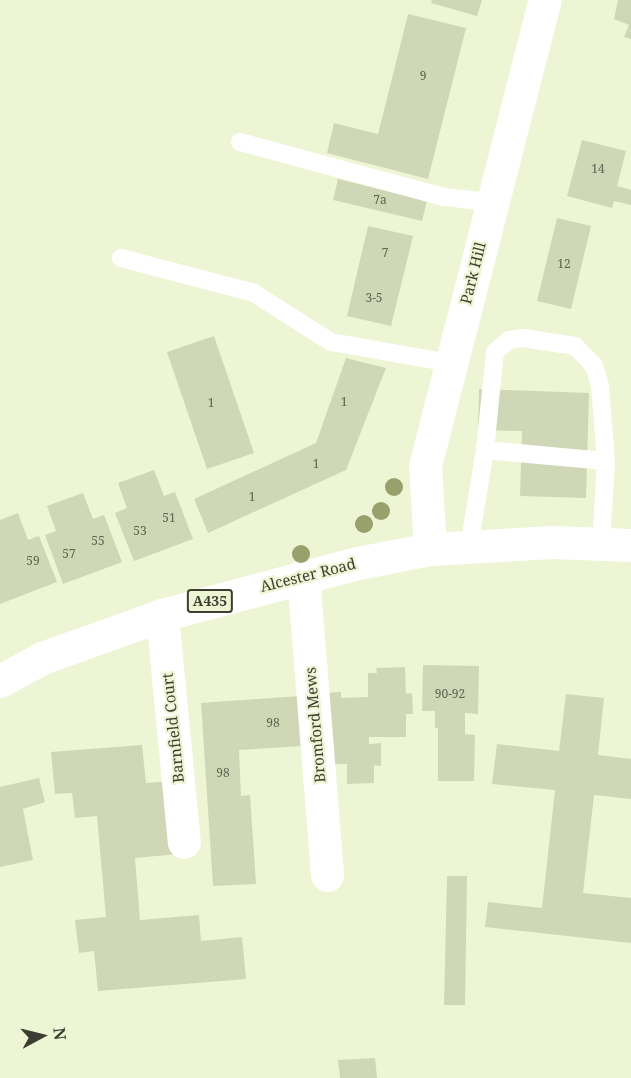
<!DOCTYPE html>
<style>
body{margin:0}
#map{position:relative;width:631px;height:1078px;overflow:hidden;background:#eef5d4;font-family:"Noto Serif",serif}
div>[style]{position:absolute}
.building>*{inset:0;background:#cfd7b6}
.service>*{height:18px;margin:-9px;padding:0 9px;transform-origin:9px;border-radius:9px;background:#fff}
.minor>*{height:33px;margin:-16.5px;padding:0 16.5px;transform-origin:16.5px;border-radius:16.5px;background:#fff}
.trunk>*{height:33px;margin:-16.5px;padding:0 16.5px;transform-origin:16.5px;border-radius:16.5px;background:#fff}
.trees>*{width:18px;height:18px;margin:-9px;border-radius:50%;background:#98a06c}
span{translate:-50% -50%;white-space:nowrap;text-align:center;line-height:1.15;-webkit-text-stroke:4.5px #eef5d4;paint-order:stroke}
.number-label{font-size:12px;color:#606452}
.number-label span{-webkit-text-stroke-width:0}
.shield-label span{padding:2px 4px;background:#eef5d4;border:2px solid;border-radius:4px;-webkit-text-stroke-width:0}
.shield-label{font-size:14px;color:#3b3e31;font-weight:700}
.street-label{font-size:15px;color:#3b3e31}
.north{position:absolute;left:12px;top:1006px;width:60px;height:60px;-webkit-text-stroke:4px #eef5d4;paint-order:stroke;rotate:83deg;font-size:16px;font-weight:700;line-height:24px;text-align:center;color:#3b3e31}
.north::after{content:'';display:block;margin:auto;width:21px;height:27px;background:#3b3e31;clip-path:polygon(50% 0,100% 100%,50% 72%,0 100%)}
</style>
<div id="map">
<div class="building">
<div style="clip-path:polygon(432px 0,482px 0,477px 16px,431px 3px)"></div>
<div style="clip-path:polygon(618px 0,631px 0,631px 39px,624px 37px,629px 25px,614px 19px)"></div>
<div style="clip-path:polygon(408px 14px,466px 28px,428px 179px,327px 153px,334px 123px,378px 134px)"></div>
<div style="clip-path:polygon(582px 140px,626px 151px,617px 186px,631px 190px,631px 205px,614px 201px,612px 208px,567px 196px)"></div>
<div style="clip-path:polygon(338px 179px,427px 201px,422px 221px,333px 200px)"></div>
<div style="clip-path:polygon(557px 218px,591px 226px,571px 309px,537px 301px)"></div>
<div style="clip-path:polygon(368px 226px,413px 236px,391px 326px,347px 316px)"></div>
<div style="clip-path:polygon(214px 336px,254px 453px,207px 469px,167px 352px)"></div>
<div style="clip-path:polygon(346px 358px,386px 368px,346px 470px,208px 533px,194px 499px,316px 443px)"></div>
<div style="clip-path:polygon(479px 389px,589px 393px,586px 498px,520px 496px,522px 431px,478px 430px)"></div>
<div style="clip-path:polygon(154px 470px,164px 496px,175px 492px,193px 539px,134px 561px,115px 513px,127px 508px,118px 483px)"></div>
<div style="clip-path:polygon(83px 493px,93px 519px,104px 515px,122px 562px,63px 584px,45px 535px,56px 531px,47px 506px)"></div>
<div style="clip-path:polygon(18px 513px,28px 540px,39px 536px,57px 582px,0 604px,0 520px)"></div>
<div style="clip-path:polygon(423px 665px,479px 666px,478px 714px,465px 713px,465px 734px,475px 735px,474px 781px,438px 781px,438px 728px,435px 728px,435px 711px,422px 711px)"></div>
<div style="clip-path:polygon(405px 667px,406px 694px,412px 693px,413px 714px,406px 714px,406px 737px,369px 737px,369px 744px,381px 743px,381px 766px,374px 765px,374px 783px,347px 784px,347px 764px,325px 764px,324px 693px,341px 692px,341px 698px,368px 697px,368px 673px,377px 673px,376px 668px)"></div>
<div style="clip-path:polygon(566px 694px,604px 698px,598px 755px,631px 759px,631px 799px,594px 795px,583px 893px,631px 898px,631px 943px,485px 927px,488px 902px,542px 908px,555px 790px,492px 784px,497px 744px,559px 751px)"></div>
<div style="clip-path:polygon(300px 696px,303px 746px,239px 750px,241px 796px,250px 795px,256px 884px,213px 886px,201px 703px)"></div>
<div style="clip-path:polygon(142px 745px,146px 783px,172px 781px,178px 854px,135px 858px,140px 920px,199px 915px,201px 941px,242px 937px,246px 979px,98px 991px,94px 951px,79px 953px,75px 920px,106px 917px,97px 816px,75px 818px,72px 793px,55px 794px,51px 752px)"></div>
<div style="clip-path:polygon(39px 778px,45px 802px,23px 809px,33px 860px,0 867px,0 787px)"></div>
<div style="clip-path:polygon(447px 876px,467px 876px,465px 1005px,444px 1005px)"></div>
<div style="clip-path:polygon(375px 1058px,377px 1078px,340px 1078px,338px 1060px)"></div>
</div>
<div class="service">
<div style="left:240px;top:142px;width:211px;rotate:15.1deg"></div>
<div style="left:444px;top:197px;width:47px;rotate:6.1deg"></div>
<div style="left:121px;top:258px;width:138px;rotate:14.7deg"></div>
<div style="left:254px;top:293px;width:91px;rotate:32.5deg"></div>
<div style="left:331px;top:342px;width:121px;rotate:10deg"></div>
<div style="left:485px;top:450px;width:99px;rotate:-84.2deg"></div>
<div style="left:495px;top:352px;width:18px;rotate:-41deg"></div>
<div style="left:509px;top:340px;width:14px;rotate:-8deg"></div>
<div style="left:523px;top:338px;width:53px;rotate:8.7deg"></div>
<div style="left:575px;top:346px;width:28px;rotate:46deg"></div>
<div style="left:594px;top:366px;width:21px;rotate:73deg"></div>
<div style="left:600px;top:386px;width:75px;rotate:85.4deg"></div>
<div style="left:469px;top:547px;width:98px;rotate:-80.6deg"></div>
<div style="left:485px;top:450px;width:121px;rotate:5.2deg"></div>
<div style="left:606px;top:461px;width:83px;rotate:93.4deg"></div>
</div>
<div class="minor">
<div style="left:430px;top:549px;width:83px;rotate:-93.4deg"></div>
<div style="left:425px;top:466px;width:481px;rotate:-75.6deg"></div>
<div style="left:303px;top:575px;width:301px;rotate:85.4deg"></div>
<div style="left:162px;top:615px;width:228px;rotate:84.5deg"></div>
</div>
<div class="trunk">
<div style="left:0;top:681px;width:48px;rotate:-28.7deg"></div>
<div style="left:42px;top:658px;width:127px;rotate:-19.7deg"></div>
<div style="left:162px;top:615px;width:203px;rotate:-14.9deg"></div>
<div style="left:358px;top:563px;width:73px;rotate:-11deg"></div>
<div style="left:430px;top:549px;width:122px;rotate:-3.3deg"></div>
<div style="left:552px;top:542px;width:79px;rotate:2.2deg"></div>
</div>
<div class="trees">
<div style="left:394px;top:487px"></div>
<div style="left:381px;top:511px"></div>
<div style="left:364px;top:524px"></div>
<div style="left:301px;top:554px"></div>
</div>
<div class="number-label">
<span style="left:423px;top:76px">9</span>
<span style="left:598px;top:169px">14</span>
<span style="left:380px;top:200px">7a</span>
<span style="left:385px;top:253px">7</span>
<span style="left:564px;top:264px">12</span>
<span style="left:374px;top:298px">3-5</span>
<span style="left:344px;top:402px">1</span>
<span style="left:211px;top:403px">1</span>
<span style="left:316px;top:464px">1</span>
<span style="left:252px;top:497px">1</span>
<span style="left:169px;top:518px">51</span>
<span style="left:140px;top:531px">53</span>
<span style="left:98px;top:541px">55</span>
<span style="left:69px;top:554px">57</span>
<span style="left:33px;top:561px">59</span>
<span style="left:450px;top:694px">90-92</span>
<span style="left:273px;top:723px">98</span>
<span style="left:223px;top:773px">98</span>
</div>
<div class="shield-label">
<span style="left:210px;top:601px">A435</span>
</div>
<div class="street-label">
<span style="left:473px;top:273px;rotate:-76deg">Park Hill</span>
<span style="left:308px;top:575px;rotate:-14deg">Alcester Road</span>
<span style="left:315px;top:725px;rotate:-95deg">Bromford Mews</span>
<span style="left:173px;top:728px;rotate:-96deg">Barnfield Court</span>
</div>
<div class="north">N</div>
</div>
